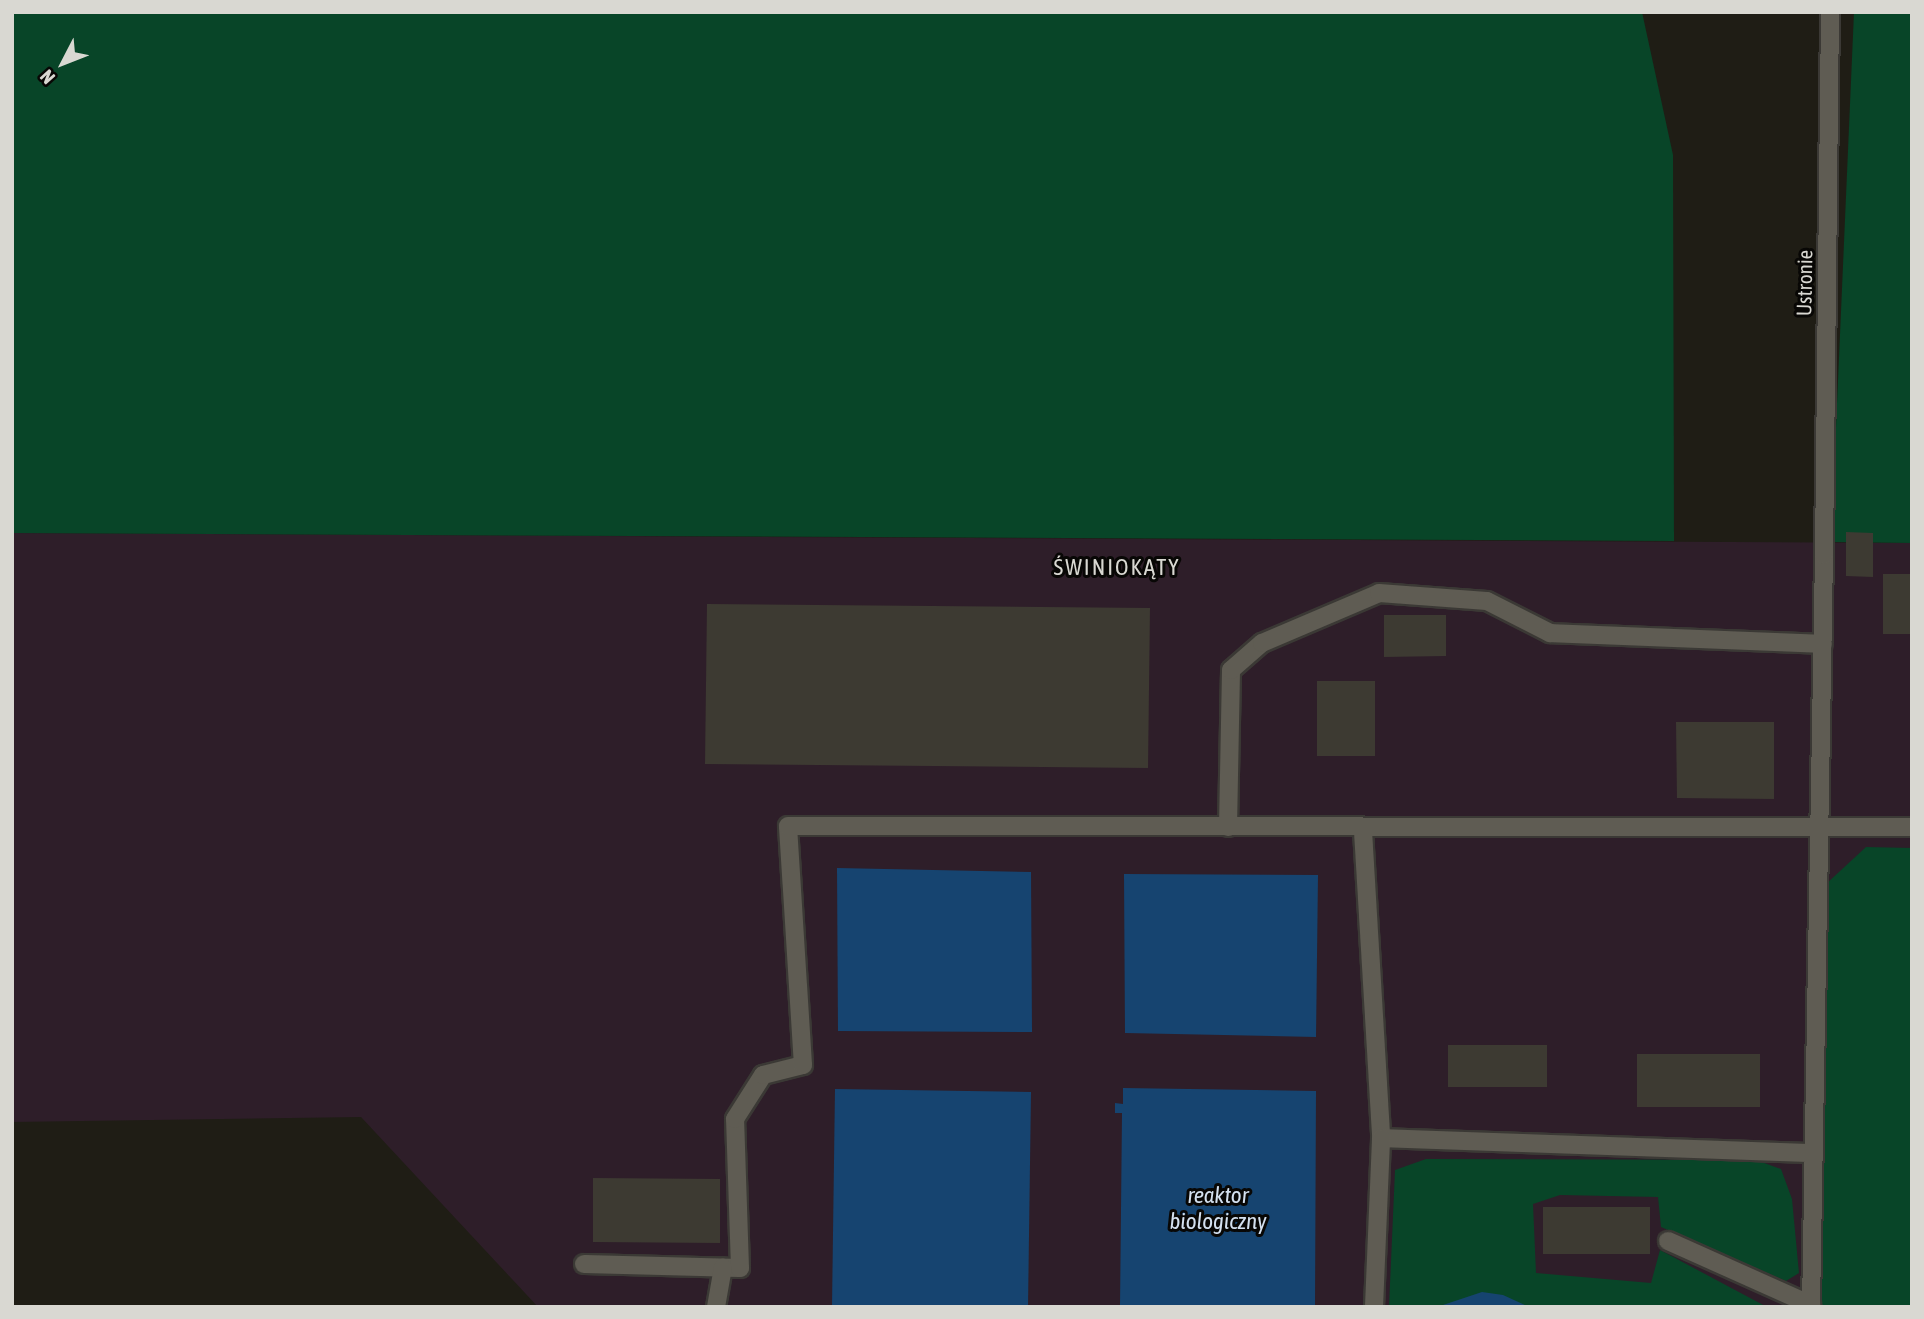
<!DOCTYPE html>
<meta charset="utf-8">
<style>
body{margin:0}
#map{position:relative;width:1924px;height:1319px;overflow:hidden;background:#1f1d15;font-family:"Asap Condensed",sans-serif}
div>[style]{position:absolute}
.industrial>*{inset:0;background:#2e1e29}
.green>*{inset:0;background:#084528}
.water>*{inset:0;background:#164470}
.building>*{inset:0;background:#3d3a32}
.roads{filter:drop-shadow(2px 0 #3b3935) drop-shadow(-2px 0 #3b3935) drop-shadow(0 2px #3b3935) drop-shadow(0 -2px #3b3935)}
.service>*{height:18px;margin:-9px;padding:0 9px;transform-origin:9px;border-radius:9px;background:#5f5c53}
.minor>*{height:18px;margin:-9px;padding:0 9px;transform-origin:9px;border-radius:9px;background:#5f5c53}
span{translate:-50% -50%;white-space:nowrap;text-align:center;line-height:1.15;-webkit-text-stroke:6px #080705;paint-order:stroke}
.street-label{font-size:21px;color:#d9d8d2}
.neighbourhood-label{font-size:23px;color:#d9d8d2;letter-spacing:2px}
.water-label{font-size:23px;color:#d4e1f0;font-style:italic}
.frame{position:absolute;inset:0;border:14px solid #d9d8d2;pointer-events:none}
.north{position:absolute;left:28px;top:28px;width:70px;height:70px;-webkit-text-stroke:5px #080705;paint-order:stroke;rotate:228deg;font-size:19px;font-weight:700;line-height:28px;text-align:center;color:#d9d8d2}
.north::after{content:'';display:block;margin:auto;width:24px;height:32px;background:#d9d8d2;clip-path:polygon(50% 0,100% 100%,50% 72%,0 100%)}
</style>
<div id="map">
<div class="industrial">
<div style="clip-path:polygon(12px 533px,1912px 543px,1912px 1307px,538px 1307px,361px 1117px,12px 1122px)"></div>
</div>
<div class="green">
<div style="clip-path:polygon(12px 12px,1642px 12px,1673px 155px,1674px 541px,12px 533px)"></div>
<div style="clip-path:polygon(1854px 12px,1912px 12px,1912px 543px,1831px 542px)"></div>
<div style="clip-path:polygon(1866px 847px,1912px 848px,1912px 1307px,1821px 1307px,1826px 884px)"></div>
<div style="clip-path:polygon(1426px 1159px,1756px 1160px,1781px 1169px,1792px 1199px,1799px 1273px,1786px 1281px,1661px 1227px,1658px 1197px,1560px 1195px,1533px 1204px,1536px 1273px,1651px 1283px,1660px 1250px,1767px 1307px,1389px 1307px,1395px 1170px)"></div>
</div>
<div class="water">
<div style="clip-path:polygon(837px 868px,1031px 872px,1032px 1032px,838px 1031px)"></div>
<div style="clip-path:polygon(1124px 874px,1318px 875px,1316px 1037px,1125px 1033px)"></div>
<div style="clip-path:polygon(1123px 1088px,1316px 1091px,1315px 1307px,1120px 1307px,1122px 1113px,1115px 1113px,1115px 1103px,1123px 1104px)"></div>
<div style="clip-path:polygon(835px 1089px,1031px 1092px,1028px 1307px,832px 1307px)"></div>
<div style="clip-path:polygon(1482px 1292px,1503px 1295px,1529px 1307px,1437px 1307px)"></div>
</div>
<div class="building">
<div style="clip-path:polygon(1846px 532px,1873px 533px,1873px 577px,1846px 576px)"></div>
<div style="clip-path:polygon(1883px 574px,1912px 574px,1912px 634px,1883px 634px)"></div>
<div style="clip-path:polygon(707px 604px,1150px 608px,1148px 768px,705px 764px)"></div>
<div style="clip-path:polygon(1384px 615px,1446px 615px,1446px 656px,1384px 657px)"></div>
<div style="clip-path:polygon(1317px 681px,1375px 681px,1375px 756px,1317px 756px)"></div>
<div style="clip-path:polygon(1676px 722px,1774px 722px,1774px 799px,1677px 798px)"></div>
<div style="clip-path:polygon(1448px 1045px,1547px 1045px,1547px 1087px,1448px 1087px)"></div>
<div style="clip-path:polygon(1637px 1054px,1760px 1054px,1760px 1107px,1637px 1107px)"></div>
<div style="clip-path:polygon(593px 1178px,720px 1179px,720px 1243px,593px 1242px)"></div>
<div style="clip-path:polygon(1543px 1207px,1650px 1207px,1650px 1254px,1543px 1254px)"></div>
</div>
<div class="roads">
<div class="service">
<div style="left:1228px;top:827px;width:157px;rotate:-88.9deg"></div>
<div style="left:1231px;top:670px;width:41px;rotate:-41.1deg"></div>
<div style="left:1262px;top:643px;width:127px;rotate:-23.1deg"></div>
<div style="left:1379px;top:593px;width:108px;rotate:4.2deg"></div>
<div style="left:1487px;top:601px;width:71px;rotate:26.9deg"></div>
<div style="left:1550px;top:633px;width:273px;rotate:2.3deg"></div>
<div style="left:1363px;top:831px;width:308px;rotate:86.6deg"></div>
<div style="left:1381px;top:1138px;width:433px;rotate:2deg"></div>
<div style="left:1668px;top:1241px;width:157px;rotate:24.1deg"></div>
<div style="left:584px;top:1264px;width:156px;rotate:1.5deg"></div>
<div style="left:740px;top:1268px;width:149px;rotate:-91.9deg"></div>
<div style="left:735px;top:1119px;width:52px;rotate:-57.5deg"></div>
<div style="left:763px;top:1075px;width:41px;rotate:-14deg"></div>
<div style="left:803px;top:1065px;width:239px;rotate:-93.6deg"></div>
<div style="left:788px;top:826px;width:1124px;rotate:0.05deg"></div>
<div style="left:716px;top:1307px;width:40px;rotate:-80deg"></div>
<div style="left:1374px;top:1307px;width:169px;rotate:-87.6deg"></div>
<div style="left:1811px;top:1307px;width:752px;rotate:-89.01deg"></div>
</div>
<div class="minor">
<div style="left:1824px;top:555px;width:543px;rotate:-89.37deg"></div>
</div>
</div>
<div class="street-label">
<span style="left:1804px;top:283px;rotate:-89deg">Ustronie</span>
</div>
<div class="neighbourhood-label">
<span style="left:1117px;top:567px">ŚWINIOKĄTY</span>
</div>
<div class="water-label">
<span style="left:1218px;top:1208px">reaktor<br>biologiczny</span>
</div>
<div class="frame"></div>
<div class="north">N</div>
</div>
